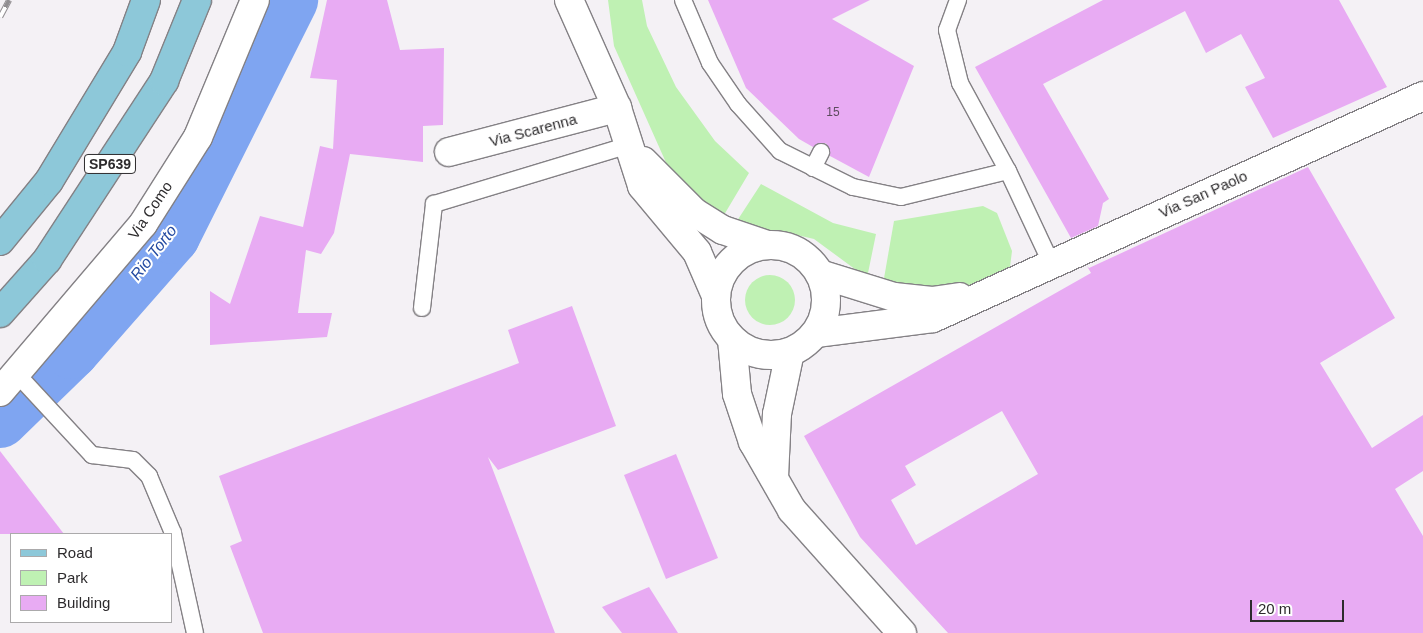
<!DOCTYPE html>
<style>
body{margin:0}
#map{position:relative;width:1423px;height:633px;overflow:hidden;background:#f4f1f5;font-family:Arial,sans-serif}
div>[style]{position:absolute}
.green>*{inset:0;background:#bff1b3}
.round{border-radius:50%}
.river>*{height:56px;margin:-28px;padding:0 28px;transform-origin:28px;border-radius:28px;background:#7fa5f1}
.building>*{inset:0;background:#e8abf3}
.roads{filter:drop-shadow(1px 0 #848185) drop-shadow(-1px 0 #848185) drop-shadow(0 1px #848185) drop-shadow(0 -1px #848185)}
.lane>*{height:16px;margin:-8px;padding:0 8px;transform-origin:8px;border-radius:8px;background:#fff}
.street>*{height:28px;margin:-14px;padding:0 14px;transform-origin:14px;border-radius:14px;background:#fff}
.street>.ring{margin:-14px;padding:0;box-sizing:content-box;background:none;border:28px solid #fff;border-radius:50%}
.primary>*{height:28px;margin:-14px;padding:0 14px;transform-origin:14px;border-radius:14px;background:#8dc8d9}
.rail>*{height:5.5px;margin-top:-2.75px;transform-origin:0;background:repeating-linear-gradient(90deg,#fff 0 11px,#918e91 0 22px);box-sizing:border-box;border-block:1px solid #918e91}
span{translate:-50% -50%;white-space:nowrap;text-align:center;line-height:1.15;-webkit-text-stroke:4px #fff;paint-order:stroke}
.number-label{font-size:12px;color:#5c4b5e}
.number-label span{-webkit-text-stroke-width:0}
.shield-label span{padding:1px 4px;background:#fff;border:1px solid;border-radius:4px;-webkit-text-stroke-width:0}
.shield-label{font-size:14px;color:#2d2b2d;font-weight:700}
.street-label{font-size:15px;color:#2d2b2d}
.water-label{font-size:16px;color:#244ba2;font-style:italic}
.legend{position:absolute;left:10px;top:533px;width:162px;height:90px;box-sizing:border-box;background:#fff;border:1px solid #abaaab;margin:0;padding:6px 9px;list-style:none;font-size:15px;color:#2d2b2d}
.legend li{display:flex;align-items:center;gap:10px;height:25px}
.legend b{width:25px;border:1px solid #abaaab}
.scale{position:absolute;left:1250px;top:600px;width:94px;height:22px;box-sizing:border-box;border:2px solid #2d2b2d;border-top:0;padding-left:6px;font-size:15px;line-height:18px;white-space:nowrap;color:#2d2b2d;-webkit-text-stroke:4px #fff;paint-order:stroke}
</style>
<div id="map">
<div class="green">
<div style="clip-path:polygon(608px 0,642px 0,647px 26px,676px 87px,715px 141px,749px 173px,721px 220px,668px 167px,614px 46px)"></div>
<div style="clip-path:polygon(761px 184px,833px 223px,876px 234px,867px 278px,814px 239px,780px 231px,733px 227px)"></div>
<div style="clip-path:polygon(983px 206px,997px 213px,1012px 251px,1010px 267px,1001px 281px,931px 294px,883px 284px,894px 221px)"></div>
<div class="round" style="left:745px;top:275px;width:50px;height:50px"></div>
</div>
<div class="river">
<div style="left:0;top:420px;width:99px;rotate:-44.2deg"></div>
<div style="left:71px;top:351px;width:153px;rotate:-48.7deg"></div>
<div style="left:172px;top:236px;width:264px;rotate:-63.4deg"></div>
</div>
<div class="building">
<div style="clip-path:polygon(327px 0,387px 0,400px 50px,444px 48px,443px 125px,423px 126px,423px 162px,350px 154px,334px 233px,321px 254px,306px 250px,298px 313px,332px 313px,327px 337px,210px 345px,210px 291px,230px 304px,260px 216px,303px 227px,320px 146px,333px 149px,337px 80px,310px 78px)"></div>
<div style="clip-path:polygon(708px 0,870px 0,832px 19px,914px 66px,869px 177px,830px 156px,826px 143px,813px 147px,799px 139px,746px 88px)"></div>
<div style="clip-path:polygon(1103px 0,1339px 0,1387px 87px,1273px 138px,1245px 87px,1265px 78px,1241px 34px,1206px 53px,1185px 11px,1043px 84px,1109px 199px,1103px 203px,1098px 226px,1071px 238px,975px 67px)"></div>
<div style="clip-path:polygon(evenodd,1308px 167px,1395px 318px,1320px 363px,1372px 448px,1423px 415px,1423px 471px,1395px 489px,1423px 536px,1423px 633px,948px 633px,860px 537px,804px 436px,1091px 273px,1087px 266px,1089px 268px,1308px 167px,1002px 411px,1038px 474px,916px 545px,891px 500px,916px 485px,905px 466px,1002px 411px)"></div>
<div style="clip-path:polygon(572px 306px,616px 426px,498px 470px,488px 457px,555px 633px,263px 633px,230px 546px,242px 541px,219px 476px,519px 363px,508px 330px)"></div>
<div style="clip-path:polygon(0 451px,64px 534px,0 534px)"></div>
<div style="clip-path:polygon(676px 454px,718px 558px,666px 579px,624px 475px)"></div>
<div style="clip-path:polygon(649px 587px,678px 633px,622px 633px,602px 607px)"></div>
</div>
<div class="roads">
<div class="lane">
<div style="left:683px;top:0;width:69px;rotate:66.8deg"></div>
<div style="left:710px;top:63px;width:50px;rotate:55.7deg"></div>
<div style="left:738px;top:104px;width:63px;rotate:48.2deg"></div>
<div style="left:780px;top:151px;width:81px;rotate:26.3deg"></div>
<div style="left:853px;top:187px;width:49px;rotate:11.8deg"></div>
<div style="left:901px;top:197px;width:110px;rotate:-13.7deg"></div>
<div style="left:1008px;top:171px;width:102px;rotate:64.9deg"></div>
<div style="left:958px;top:0;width:32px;rotate:110deg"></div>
<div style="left:947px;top:30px;width:55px;rotate:76.2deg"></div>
<div style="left:960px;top:83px;width:100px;rotate:61.4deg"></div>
<div style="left:813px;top:168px;width:18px;rotate:-63deg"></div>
<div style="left:422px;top:308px;width:105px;rotate:-83.4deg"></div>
<div style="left:434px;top:204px;width:205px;rotate:-16.8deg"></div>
<div style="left:16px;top:373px;width:112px;rotate:47.2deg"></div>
<div style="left:92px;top:455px;width:41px;rotate:7deg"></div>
<div style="left:133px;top:460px;width:23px;rotate:45deg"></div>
<div style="left:149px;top:476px;width:62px;rotate:67.2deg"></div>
<div style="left:173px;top:533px;width:102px;rotate:77.6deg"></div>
</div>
<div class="street">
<div style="left:569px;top:0;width:118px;rotate:66deg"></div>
<div style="left:617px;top:108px;width:82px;rotate:72.2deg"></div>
<div style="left:642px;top:186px;width:86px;rotate:50.2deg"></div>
<div style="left:697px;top:252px;width:48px;rotate:66.6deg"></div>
<div style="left:449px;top:152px;width:174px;rotate:-14.7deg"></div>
<div style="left:643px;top:161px;width:72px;rotate:45deg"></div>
<div style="left:694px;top:212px;width:34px;rotate:32deg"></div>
<div style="left:723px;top:230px;width:46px;rotate:18.8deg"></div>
<div class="ring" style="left:716px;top:245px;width:82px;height:82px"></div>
<div style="left:820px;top:274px;width:77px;rotate:17.3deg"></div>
<div style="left:894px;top:297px;width:38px;rotate:6deg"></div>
<div style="left:932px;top:301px;width:28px;rotate:-8deg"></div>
<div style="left:816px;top:333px;width:118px;rotate:-7.3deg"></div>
<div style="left:933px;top:318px;width:538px;rotate:-24.37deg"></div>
<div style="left:732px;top:339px;width:55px;rotate:84.8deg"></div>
<div style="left:737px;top:394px;width:51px;rotate:71.6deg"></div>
<div style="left:753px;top:442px;width:78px;rotate:60.2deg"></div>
<div style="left:792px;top:510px;width:165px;rotate:48.2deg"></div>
<div style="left:0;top:392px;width:221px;rotate:-49.6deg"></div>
<div style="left:143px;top:224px;width:103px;rotate:-57.7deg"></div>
<div style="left:198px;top:137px;width:148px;rotate:-67.4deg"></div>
<div style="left:774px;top:477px;width:63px;rotate:-87.3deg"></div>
<div style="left:777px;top:414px;width:63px;rotate:-78.2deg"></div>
</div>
<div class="primary">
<div style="left:0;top:241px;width:77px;rotate:-50.8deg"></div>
<div style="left:49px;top:181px;width:151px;rotate:-58.8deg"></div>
<div style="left:127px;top:52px;width:55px;rotate:-69.9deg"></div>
<div style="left:0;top:313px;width:71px;rotate:-48.4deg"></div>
<div style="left:47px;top:260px;width:214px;rotate:-56.8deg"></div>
<div style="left:164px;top:81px;width:87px;rotate:-67.8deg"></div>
</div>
</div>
<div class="rail">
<div style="left:0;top:17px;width:19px;rotate:-62deg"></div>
</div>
<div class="number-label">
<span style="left:833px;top:113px">15</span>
</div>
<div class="shield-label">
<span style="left:110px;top:164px">SP639</span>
</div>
<div class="street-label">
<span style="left:533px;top:130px;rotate:-15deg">Via Scarenna</span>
<span style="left:1203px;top:194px;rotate:-24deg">Via San Paolo</span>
<span style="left:150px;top:210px;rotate:-56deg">Via Como</span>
</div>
<div class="water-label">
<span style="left:154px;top:253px;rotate:-52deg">Rio Torto</span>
</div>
<ul class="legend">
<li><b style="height:6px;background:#8dc8d9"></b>Road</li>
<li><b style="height:14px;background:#bff1b3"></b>Park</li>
<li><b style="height:14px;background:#e8abf3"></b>Building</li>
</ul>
<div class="scale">20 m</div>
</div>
